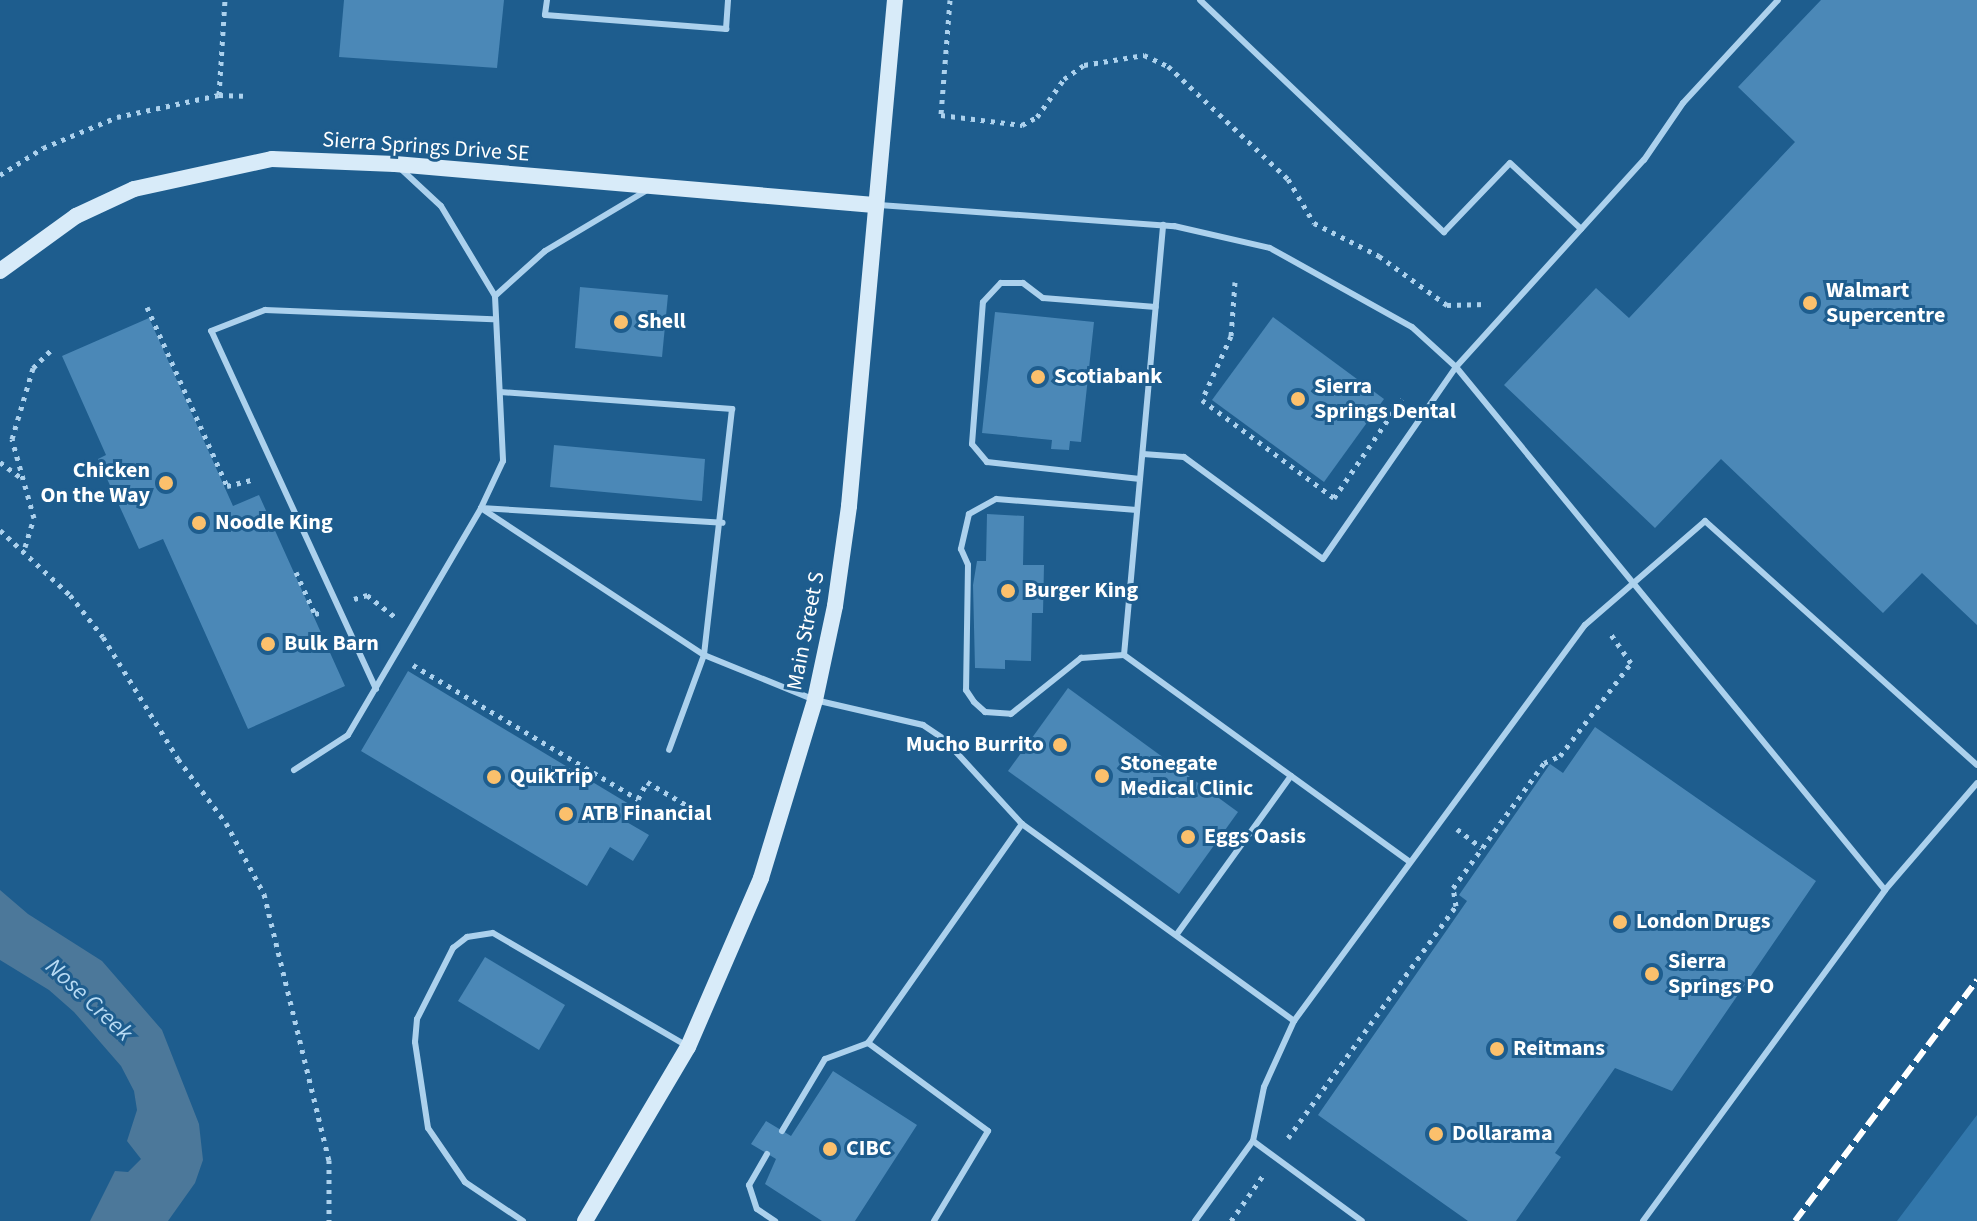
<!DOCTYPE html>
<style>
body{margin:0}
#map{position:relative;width:1977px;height:1221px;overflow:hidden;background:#1e5d8e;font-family:"Source Sans 3",sans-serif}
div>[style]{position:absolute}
.green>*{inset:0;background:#3277ab}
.water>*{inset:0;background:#4c789a}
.building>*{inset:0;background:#4b88b7}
.path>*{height:5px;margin-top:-2.5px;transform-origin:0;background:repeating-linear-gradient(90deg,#acd1ed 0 4px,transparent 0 10px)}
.lane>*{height:6px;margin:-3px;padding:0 3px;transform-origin:3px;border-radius:3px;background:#acd1ed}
.secondary>*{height:16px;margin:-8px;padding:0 8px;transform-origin:8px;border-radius:8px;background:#d8ebf9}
.rail>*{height:6px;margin-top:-3px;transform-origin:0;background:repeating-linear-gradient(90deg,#fff 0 14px,transparent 0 20px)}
.dots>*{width:22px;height:22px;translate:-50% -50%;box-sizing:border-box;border:4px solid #1e5d8e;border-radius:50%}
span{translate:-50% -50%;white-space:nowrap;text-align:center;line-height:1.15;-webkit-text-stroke:6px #1e5d8e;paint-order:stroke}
.street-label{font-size:22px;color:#fff}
.poi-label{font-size:22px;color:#fff;font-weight:700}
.left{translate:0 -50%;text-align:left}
.right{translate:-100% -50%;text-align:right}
.water-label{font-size:24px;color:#b8dbf4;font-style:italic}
</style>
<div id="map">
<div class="green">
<div style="clip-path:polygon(1977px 1114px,1977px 1221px,1897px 1221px,1977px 1115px)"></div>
</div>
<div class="water">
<div style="clip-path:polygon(0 890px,28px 914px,102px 961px,162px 1030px,199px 1124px,203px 1160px,195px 1183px,168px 1221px,90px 1221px,115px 1171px,128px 1172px,141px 1159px,127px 1141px,137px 1110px,134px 1091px,121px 1066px,74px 1012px,49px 990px,0 960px)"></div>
</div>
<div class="building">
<div style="clip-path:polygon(344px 0,504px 0,497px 68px,339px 57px)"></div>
<div style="clip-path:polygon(1821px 0,1977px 0,1977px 625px,1922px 573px,1883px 613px,1721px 459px,1655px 528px,1504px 385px,1596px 288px,1629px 318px,1795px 142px,1738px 87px)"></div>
<div style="clip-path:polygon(580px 287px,668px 295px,662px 357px,575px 348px)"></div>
<div style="clip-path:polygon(995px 312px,1094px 322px,1081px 442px,1070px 441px,1069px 450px,1051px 449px,1052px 440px,982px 433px)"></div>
<div style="clip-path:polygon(1273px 317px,1384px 399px,1324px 482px,1212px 400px)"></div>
<div style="clip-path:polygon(149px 318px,233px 506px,259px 495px,345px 686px,248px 729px,163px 539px,139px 549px,98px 459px,106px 455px,62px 356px)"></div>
<div style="clip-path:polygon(554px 445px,705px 459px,702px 501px,550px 487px)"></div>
<div style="clip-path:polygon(987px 514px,1024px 516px,1023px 565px,1044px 565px,1043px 613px,1032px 613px,1031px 661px,1005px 660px,1005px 669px,975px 668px,973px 585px,977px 561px,986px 561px)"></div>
<div style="clip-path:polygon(408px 671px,634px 807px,625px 821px,649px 835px,633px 861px,610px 847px,587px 886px,361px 751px)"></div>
<div style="clip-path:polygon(1068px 688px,1238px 812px,1179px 894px,1008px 771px)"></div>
<div style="clip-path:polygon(1595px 727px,1816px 881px,1672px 1091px,1615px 1068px,1555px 1153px,1561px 1157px,1516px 1221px,1468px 1221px,1318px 1115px,1467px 901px,1459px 895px,1550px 764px,1563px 773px)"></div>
<div style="clip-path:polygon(485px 957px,565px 1005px,539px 1050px,458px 1001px)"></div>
<div style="clip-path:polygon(833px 1071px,917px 1125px,855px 1221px,822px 1221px,765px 1184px,776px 1159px,751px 1144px,766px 1121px,791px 1136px)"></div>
</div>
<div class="path">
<div style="left:950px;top:0;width:115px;rotate:94.5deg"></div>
<div style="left:941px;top:115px;width:82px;rotate:7deg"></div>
<div style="left:1022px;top:125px;width:17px;rotate:-28deg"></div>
<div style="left:1037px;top:117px;width:47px;rotate:-54.6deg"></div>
<div style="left:1064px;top:79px;width:24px;rotate:-35deg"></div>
<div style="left:1084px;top:65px;width:61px;rotate:-9.5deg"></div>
<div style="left:1144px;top:55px;width:26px;rotate:25deg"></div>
<div style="left:1168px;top:66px;width:165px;rotate:43.3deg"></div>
<div style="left:1288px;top:179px;width:51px;rotate:59.4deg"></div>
<div style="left:1314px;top:223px;width:73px;rotate:26.9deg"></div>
<div style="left:1379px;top:256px;width:84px;rotate:35.8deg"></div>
<div style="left:1447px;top:305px;width:40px;rotate:-1.4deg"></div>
<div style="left:219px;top:95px;width:24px;rotate:2deg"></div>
<div style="left:0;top:175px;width:51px;rotate:-32.1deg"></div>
<div style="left:43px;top:148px;width:80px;rotate:-22.7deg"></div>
<div style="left:117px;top:117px;width:104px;rotate:-12.2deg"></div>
<div style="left:219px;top:95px;width:95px;rotate:-86.4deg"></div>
<div style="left:1235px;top:282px;width:54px;rotate:94.2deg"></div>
<div style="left:1231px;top:336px;width:70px;rotate:114.4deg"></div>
<div style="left:1202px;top:400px;width:164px;rotate:36.6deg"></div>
<div style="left:1334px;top:498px;width:120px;rotate:-55.5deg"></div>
<div style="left:147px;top:307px;width:196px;rotate:65.9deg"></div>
<div style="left:227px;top:486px;width:29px;rotate:-14deg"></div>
<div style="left:0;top:462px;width:25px;rotate:37deg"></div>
<div style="left:0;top:530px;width:96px;rotate:42.9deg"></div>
<div style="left:70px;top:595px;width:53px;rotate:51.8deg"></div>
<div style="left:103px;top:637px;width:143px;rotate:58.4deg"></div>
<div style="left:178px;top:759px;width:80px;rotate:53.1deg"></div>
<div style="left:226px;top:823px;width:81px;rotate:61.8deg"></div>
<div style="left:264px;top:894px;width:274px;rotate:76.3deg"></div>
<div style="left:329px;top:1160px;width:61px;rotate:90deg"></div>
<div style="left:25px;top:547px;width:30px;rotate:-73deg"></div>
<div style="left:34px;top:518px;width:82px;rotate:-105.6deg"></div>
<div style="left:12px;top:439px;width:74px;rotate:-73.5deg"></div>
<div style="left:33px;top:368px;width:27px;rotate:-45deg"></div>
<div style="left:296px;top:572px;width:46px;rotate:65.7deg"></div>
<div style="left:315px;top:614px;width:7px;rotate:-16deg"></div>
<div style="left:354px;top:599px;width:14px;rotate:-17deg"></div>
<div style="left:367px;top:595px;width:36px;rotate:38deg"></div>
<div style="left:413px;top:665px;width:262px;rotate:30.8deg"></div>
<div style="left:638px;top:799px;width:19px;rotate:-62deg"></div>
<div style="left:647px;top:782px;width:69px;rotate:30.3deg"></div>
<div style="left:1457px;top:829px;width:31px;rotate:37deg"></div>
<div style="left:1288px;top:1138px;width:286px;rotate:-54.1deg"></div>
<div style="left:1456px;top:906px;width:18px;rotate:-99deg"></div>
<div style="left:1453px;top:888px;width:155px;rotate:-53.9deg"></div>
<div style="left:1544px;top:763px;width:17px;rotate:-24deg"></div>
<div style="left:1560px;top:756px;width:117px;rotate:-52.6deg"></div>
<div style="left:1631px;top:663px;width:39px;rotate:-125deg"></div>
<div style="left:1231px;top:1221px;width:57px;rotate:-54.9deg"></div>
</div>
<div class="lane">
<div style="left:547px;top:0;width:15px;rotate:98deg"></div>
<div style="left:545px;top:15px;width:182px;rotate:4.4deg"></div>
<div style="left:726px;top:29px;width:29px;rotate:-86deg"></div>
<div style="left:1200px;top:0;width:337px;rotate:43.6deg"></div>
<div style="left:1444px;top:232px;width:95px;rotate:-46.3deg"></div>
<div style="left:1510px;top:163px;width:97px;rotate:42.9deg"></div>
<div style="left:401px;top:169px;width:54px;rotate:42.8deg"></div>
<div style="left:441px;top:206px;width:105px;rotate:59deg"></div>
<div style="left:495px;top:296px;width:165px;rotate:87.2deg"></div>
<div style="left:503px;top:461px;width:52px;rotate:115.1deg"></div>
<div style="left:481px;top:508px;width:267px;rotate:33.4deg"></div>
<div style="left:704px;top:655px;width:120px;rotate:22.1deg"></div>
<div style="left:815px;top:700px;width:111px;rotate:13deg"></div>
<div style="left:923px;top:725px;width:27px;rotate:34deg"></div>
<div style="left:945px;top:740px;width:114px;rotate:47.5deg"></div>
<div style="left:1022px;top:824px;width:336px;rotate:35.9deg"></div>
<div style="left:1294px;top:1021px;width:491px;rotate:-53.7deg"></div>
<div style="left:1585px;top:625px;width:159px;rotate:-40.9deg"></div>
<div style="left:1705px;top:521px;width:365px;rotate:41.9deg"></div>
<div style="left:879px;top:205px;width:296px;rotate:4.1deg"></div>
<div style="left:1174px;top:226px;width:98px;rotate:12.9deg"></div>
<div style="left:1270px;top:248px;width:162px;rotate:29.1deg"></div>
<div style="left:1412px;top:327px;width:59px;rotate:42.3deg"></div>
<div style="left:1456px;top:367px;width:676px;rotate:50.64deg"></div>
<div style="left:495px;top:296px;width:67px;rotate:-42deg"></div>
<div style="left:545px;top:251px;width:121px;rotate:-30.8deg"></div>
<div style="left:500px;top:392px;width:233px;rotate:4.2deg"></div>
<div style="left:732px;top:409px;width:248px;rotate:96.5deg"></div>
<div style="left:704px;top:655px;width:101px;rotate:110.2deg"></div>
<div style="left:1143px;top:454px;width:41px;rotate:4.2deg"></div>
<div style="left:1184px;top:457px;width:172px;rotate:36.3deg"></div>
<div style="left:1323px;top:559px;width:234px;rotate:-55.3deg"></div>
<div style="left:1456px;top:367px;width:280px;rotate:-47.8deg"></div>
<div style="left:1644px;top:160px;width:69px;rotate:-55.6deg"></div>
<div style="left:1683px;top:103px;width:140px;rotate:-47.3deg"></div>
<div style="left:1140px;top:479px;width:154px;rotate:-173.7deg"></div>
<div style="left:987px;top:462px;width:23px;rotate:-130deg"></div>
<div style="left:972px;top:444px;width:142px;rotate:-85.6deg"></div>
<div style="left:983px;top:302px;width:26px;rotate:-47deg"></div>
<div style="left:1001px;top:283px;width:22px"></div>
<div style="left:1023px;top:283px;width:25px;rotate:37deg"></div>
<div style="left:1043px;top:298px;width:113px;rotate:4.6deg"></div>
<div style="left:1137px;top:510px;width:141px;rotate:-175.5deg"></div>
<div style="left:996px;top:499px;width:31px;rotate:151deg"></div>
<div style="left:969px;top:514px;width:36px;rotate:103deg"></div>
<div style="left:961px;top:549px;width:17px;rotate:66deg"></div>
<div style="left:968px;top:565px;width:125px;rotate:90.9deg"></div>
<div style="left:966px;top:690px;width:14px;rotate:56deg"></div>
<div style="left:974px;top:702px;width:15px;rotate:42deg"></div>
<div style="left:985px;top:712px;width:26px;rotate:4deg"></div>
<div style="left:1011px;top:714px;width:90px;rotate:-38.7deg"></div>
<div style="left:1081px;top:658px;width:43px;rotate:-4deg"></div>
<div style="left:1124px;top:655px;width:353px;rotate:35.9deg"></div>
<div style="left:1124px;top:655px;width:432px;rotate:-84.8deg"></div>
<div style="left:376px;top:689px;width:394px;rotate:-114.7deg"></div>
<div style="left:211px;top:331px;width:58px;rotate:-21.3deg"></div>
<div style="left:265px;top:310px;width:228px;rotate:2.3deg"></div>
<div style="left:294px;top:770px;width:64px;rotate:-32.9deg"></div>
<div style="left:348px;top:735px;width:263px;rotate:-59.6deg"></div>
<div style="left:481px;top:508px;width:242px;rotate:3.5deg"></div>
<div style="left:1177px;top:934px;width:195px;rotate:-54.2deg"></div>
<div style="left:782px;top:1131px;width:84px;rotate:-59.2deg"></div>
<div style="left:825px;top:1059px;width:46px;rotate:-20.4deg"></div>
<div style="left:1253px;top:1141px;width:135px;rotate:36.3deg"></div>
<div style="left:767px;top:1154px;width:36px;rotate:120deg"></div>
<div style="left:749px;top:1185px;width:25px;rotate:72deg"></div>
<div style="left:757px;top:1209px;width:22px;rotate:34deg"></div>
<div style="left:523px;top:1221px;width:70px;rotate:-146.1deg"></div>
<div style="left:465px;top:1182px;width:65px;rotate:-124.4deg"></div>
<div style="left:428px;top:1128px;width:87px;rotate:-98.6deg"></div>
<div style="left:415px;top:1042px;width:23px;rotate:-85deg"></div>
<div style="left:417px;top:1019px;width:80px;rotate:-63.1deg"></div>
<div style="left:453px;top:948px;width:18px;rotate:-38deg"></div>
<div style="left:467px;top:937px;width:26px;rotate:-9deg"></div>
<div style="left:493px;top:933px;width:225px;rotate:30.2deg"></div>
<div style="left:934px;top:1221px;width:105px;rotate:-59deg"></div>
<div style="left:988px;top:1131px;width:149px;rotate:-143.7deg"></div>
<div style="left:868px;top:1043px;width:268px;rotate:-54.9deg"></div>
<div style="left:1195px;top:1221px;width:99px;rotate:-54.1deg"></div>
<div style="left:1253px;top:1141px;width:55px;rotate:-78.5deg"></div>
<div style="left:1264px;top:1087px;width:72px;rotate:-65.6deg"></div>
<div style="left:1643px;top:1221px;width:410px;rotate:-53.8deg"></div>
<div style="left:1885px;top:890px;width:141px;rotate:-49.3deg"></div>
</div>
<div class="secondary">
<div style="left:0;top:271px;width:94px;rotate:-35.9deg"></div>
<div style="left:76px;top:216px;width:64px;rotate:-25deg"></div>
<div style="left:134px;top:189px;width:141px;rotate:-12.3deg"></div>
<div style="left:272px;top:159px;width:123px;rotate:2.3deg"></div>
<div style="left:395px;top:164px;width:481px;rotate:4.9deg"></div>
<div style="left:585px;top:1221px;width:202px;rotate:-59.4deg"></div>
<div style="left:688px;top:1047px;width:184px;rotate:-66.6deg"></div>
<div style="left:761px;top:878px;width:186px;rotate:-73.1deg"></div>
<div style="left:815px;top:700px;width:96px;rotate:-78deg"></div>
<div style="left:835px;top:606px;width:101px;rotate:-82deg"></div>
<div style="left:849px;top:506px;width:508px;rotate:-84.81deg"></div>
</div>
<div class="rail">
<div style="left:1795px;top:1221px;width:302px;rotate:-52.9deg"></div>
</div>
<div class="dots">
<div style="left:1810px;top:303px;background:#fbc06c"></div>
<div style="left:621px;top:322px;background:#fbc06c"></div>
<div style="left:1038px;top:377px;background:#fbc06c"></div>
<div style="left:1298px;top:399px;background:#fbc06c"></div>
<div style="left:166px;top:483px;background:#fbc06c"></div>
<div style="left:199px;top:523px;background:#fbc06c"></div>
<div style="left:1008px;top:591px;background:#fbc06c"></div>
<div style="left:268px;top:644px;background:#fbc06c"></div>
<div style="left:1060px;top:745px;background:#fbc06c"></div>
<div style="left:1102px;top:776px;background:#fbc06c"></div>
<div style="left:494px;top:777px;background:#fbc06c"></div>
<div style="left:566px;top:814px;background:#fbc06c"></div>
<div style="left:1188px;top:837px;background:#fbc06c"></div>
<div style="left:1620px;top:922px;background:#fbc06c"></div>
<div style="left:1652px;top:974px;background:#fbc06c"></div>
<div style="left:1497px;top:1049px;background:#fbc06c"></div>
<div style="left:1436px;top:1134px;background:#fbc06c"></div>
<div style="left:830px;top:1149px;background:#fbc06c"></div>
</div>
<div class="street-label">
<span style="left:426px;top:147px;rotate:4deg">Sierra Springs Drive SE</span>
<span style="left:806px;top:631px;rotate:-79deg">Main Street S</span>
</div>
<div class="poi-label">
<span class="left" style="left:1826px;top:303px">Walmart<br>Supercentre</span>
<span class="left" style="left:637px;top:322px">Shell</span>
<span class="left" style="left:1054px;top:377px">Scotiabank</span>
<span class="left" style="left:1314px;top:399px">Sierra<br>Springs Dental</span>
<span class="right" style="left:150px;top:483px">Chicken<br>On the Way</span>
<span class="left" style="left:215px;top:523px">Noodle King</span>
<span class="left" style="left:1024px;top:591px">Burger King</span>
<span class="left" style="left:284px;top:644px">Bulk Barn</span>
<span class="right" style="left:1044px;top:745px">Mucho Burrito</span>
<span class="left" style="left:1120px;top:776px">Stonegate<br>Medical Clinic</span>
<span class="left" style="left:510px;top:777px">QuikTrip</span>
<span class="left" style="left:582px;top:814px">ATB Financial</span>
<span class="left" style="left:1204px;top:837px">Eggs Oasis</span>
<span class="left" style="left:1636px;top:922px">London Drugs</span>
<span class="left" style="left:1668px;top:974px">Sierra<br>Springs PO</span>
<span class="left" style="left:1513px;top:1049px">Reitmans</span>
<span class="left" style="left:1452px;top:1134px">Dollarama</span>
<span class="left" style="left:846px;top:1149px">CIBC</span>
</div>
<div class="water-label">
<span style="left:89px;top:1000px;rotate:43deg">Nose Creek</span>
</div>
</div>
